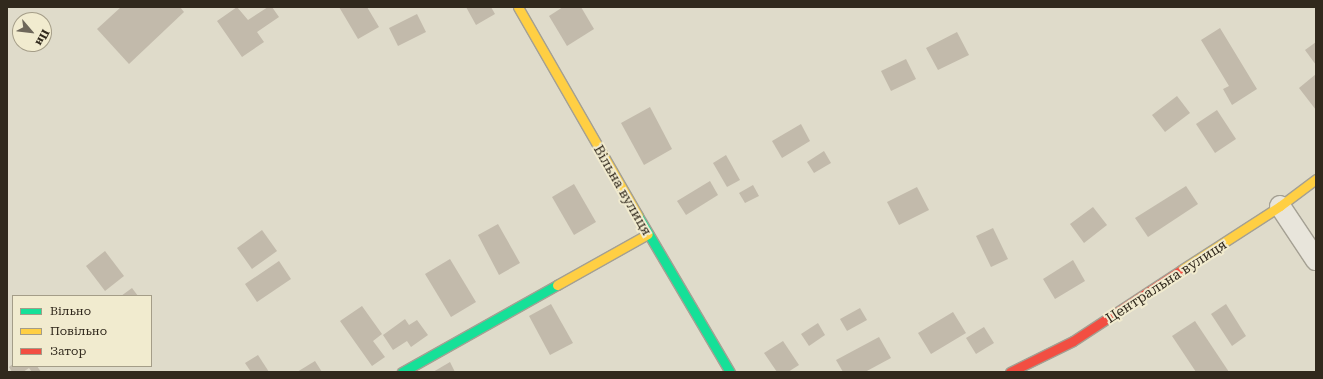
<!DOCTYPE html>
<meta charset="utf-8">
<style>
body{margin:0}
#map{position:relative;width:1323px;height:379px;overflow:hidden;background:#dfdbca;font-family:"Roboto Serif",serif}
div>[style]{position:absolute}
.building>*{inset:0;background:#c2baab}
.roads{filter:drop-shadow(1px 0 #a4a093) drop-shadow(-1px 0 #a4a093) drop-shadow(0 1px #a4a093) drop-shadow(0 -1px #a4a093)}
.street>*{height:20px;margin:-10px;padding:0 10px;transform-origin:10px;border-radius:10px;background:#e8e5db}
.fast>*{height:9px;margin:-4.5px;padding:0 4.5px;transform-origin:4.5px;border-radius:4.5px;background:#16e098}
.slow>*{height:9px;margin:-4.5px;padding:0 4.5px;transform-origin:4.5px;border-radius:4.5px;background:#ffcf43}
.jam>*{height:9px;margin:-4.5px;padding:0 4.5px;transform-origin:4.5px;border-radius:4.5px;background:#f24e42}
span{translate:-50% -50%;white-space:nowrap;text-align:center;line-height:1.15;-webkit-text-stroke:4px #f1ebcf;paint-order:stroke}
.street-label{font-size:14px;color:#31291d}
.frame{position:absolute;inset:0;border:8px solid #31291d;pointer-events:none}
.legend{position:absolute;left:12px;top:295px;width:140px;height:72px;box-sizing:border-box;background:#f1ebcf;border:1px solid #a49d88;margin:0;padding:5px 7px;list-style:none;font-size:12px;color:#31291d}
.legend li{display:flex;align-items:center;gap:8px;height:20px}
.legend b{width:20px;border:1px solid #a49d88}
.north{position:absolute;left:12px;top:12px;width:40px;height:40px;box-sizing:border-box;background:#f1ebcf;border:1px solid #a49d88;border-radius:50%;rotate:118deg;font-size:11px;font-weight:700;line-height:16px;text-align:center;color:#31291d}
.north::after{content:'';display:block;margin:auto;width:14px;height:18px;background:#6e675a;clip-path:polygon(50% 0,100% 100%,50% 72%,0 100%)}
</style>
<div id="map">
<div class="building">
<div style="clip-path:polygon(121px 7px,180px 7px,184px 12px,129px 64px,97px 29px)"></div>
<div style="clip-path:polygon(237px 7px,248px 20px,268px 7px,272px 7px,279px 17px,257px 32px,264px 42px,242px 57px,217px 21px)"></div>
<div style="clip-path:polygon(339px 7px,367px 7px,379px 27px,358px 39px)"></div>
<div style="clip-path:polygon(466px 7px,491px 7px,495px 14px,476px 25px)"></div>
<div style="clip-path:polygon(563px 7px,581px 7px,594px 29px,567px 46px,549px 16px)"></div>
<div style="clip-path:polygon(417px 14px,426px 32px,398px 46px,389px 28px)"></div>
<div style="clip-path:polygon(1220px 28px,1257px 89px,1232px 105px,1223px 89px,1229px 86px,1201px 40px)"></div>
<div style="clip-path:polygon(957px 32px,969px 55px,938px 70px,926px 48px)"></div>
<div style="clip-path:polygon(1316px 42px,1316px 65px,1305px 50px)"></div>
<div style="clip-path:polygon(906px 59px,916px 79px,891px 91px,881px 71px)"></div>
<div style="clip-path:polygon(1316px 74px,1316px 110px,1299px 88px)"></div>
<div style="clip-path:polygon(1177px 96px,1190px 113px,1165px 132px,1152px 115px)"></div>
<div style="clip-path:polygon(650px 107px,672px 149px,644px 165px,621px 123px)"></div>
<div style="clip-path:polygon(1217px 110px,1236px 139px,1215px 153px,1196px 124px)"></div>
<div style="clip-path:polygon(801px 124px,810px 141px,782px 158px,772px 141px)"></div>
<div style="clip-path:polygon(824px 151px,831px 163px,814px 173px,807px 162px)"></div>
<div style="clip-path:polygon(726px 155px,740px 180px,727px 187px,713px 163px)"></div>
<div style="clip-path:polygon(710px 181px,718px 195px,686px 215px,677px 201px)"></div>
<div style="clip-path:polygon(574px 184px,596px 222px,574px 235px,552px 197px)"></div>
<div style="clip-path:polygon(753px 185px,759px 196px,745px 203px,739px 193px)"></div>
<div style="clip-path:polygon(1186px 186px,1198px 204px,1148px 237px,1135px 218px)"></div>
<div style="clip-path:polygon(917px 187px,929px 210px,899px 225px,887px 202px)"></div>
<div style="clip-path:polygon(1093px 207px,1107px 225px,1084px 243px,1070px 224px)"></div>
<div style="clip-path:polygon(498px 224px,520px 263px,499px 275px,478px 235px)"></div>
<div style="clip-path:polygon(993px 228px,1008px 259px,991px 267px,976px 236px)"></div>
<div style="clip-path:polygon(262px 230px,277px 251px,252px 269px,237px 248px)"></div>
<div style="clip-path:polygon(105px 251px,124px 276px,105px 291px,86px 266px)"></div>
<div style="clip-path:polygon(450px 259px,476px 302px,451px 317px,425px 274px)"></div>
<div style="clip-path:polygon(1073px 260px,1085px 281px,1055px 299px,1043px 279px)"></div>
<div style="clip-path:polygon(279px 261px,291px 279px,257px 302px,245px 284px)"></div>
<div style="clip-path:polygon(132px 288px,138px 296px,121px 296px)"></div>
<div style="clip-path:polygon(551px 304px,573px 343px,550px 355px,529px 316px)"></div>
<div style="clip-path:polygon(1226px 304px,1246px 336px,1232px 346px,1211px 314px)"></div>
<div style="clip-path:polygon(362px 306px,382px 334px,373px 341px,385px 357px,372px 366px,340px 321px)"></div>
<div style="clip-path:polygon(860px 308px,867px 320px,847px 331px,840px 319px)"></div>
<div style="clip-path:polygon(953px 312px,966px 333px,931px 354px,918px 333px)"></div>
<div style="clip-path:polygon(405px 319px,409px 325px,417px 320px,428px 335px,411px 347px,407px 341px,393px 350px,383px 335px)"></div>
<div style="clip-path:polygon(1195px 321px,1229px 372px,1196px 372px,1172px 336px)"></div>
<div style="clip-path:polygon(818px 323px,825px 335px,809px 346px,801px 334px)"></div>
<div style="clip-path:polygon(984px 327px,994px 343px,976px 354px,966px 338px)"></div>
<div style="clip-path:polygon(879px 337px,891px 358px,865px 372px,843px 372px,836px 360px)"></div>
<div style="clip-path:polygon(783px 341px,799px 365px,788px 372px,777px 372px,764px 353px)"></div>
<div style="clip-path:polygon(258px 355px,269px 372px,251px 372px,245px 363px)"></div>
<div style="clip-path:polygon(315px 361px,322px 372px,297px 372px)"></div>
<div style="clip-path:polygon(450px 362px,455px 372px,433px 372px)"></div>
<div style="clip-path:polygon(13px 364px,37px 366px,41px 372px,32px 372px,29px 368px,23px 372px,12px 372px,9px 367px)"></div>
</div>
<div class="roads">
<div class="street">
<div style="left:1280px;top:206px;width:65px;rotate:56.3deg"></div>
</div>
<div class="fast">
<div style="left:638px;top:216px;width:181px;rotate:59.5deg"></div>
<div style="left:402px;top:372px;width:178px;rotate:-29.3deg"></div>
</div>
<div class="slow">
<div style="left:518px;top:7px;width:241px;rotate:60.1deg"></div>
<div style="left:1181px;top:270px;width:118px;rotate:-32.9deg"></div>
<div style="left:1280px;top:206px;width:45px;rotate:-36.9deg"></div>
<div style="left:557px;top:285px;width:104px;rotate:-29.3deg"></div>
</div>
<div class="jam">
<div style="left:1010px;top:372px;width:70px;rotate:-26.2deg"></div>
<div style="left:1073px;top:341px;width:129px;rotate:-33.3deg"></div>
</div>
</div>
<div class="street-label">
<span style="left:623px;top:190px;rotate:60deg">Вільна вулиця</span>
<span style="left:1166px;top:281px;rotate:-33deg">Центральна вулиця</span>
</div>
<div class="frame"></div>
<ul class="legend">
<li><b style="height:5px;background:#16e098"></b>Вільно</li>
<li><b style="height:5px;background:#ffcf43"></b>Повільно</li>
<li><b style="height:5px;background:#f24e42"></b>Затор</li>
</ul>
<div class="north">Пн</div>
</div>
